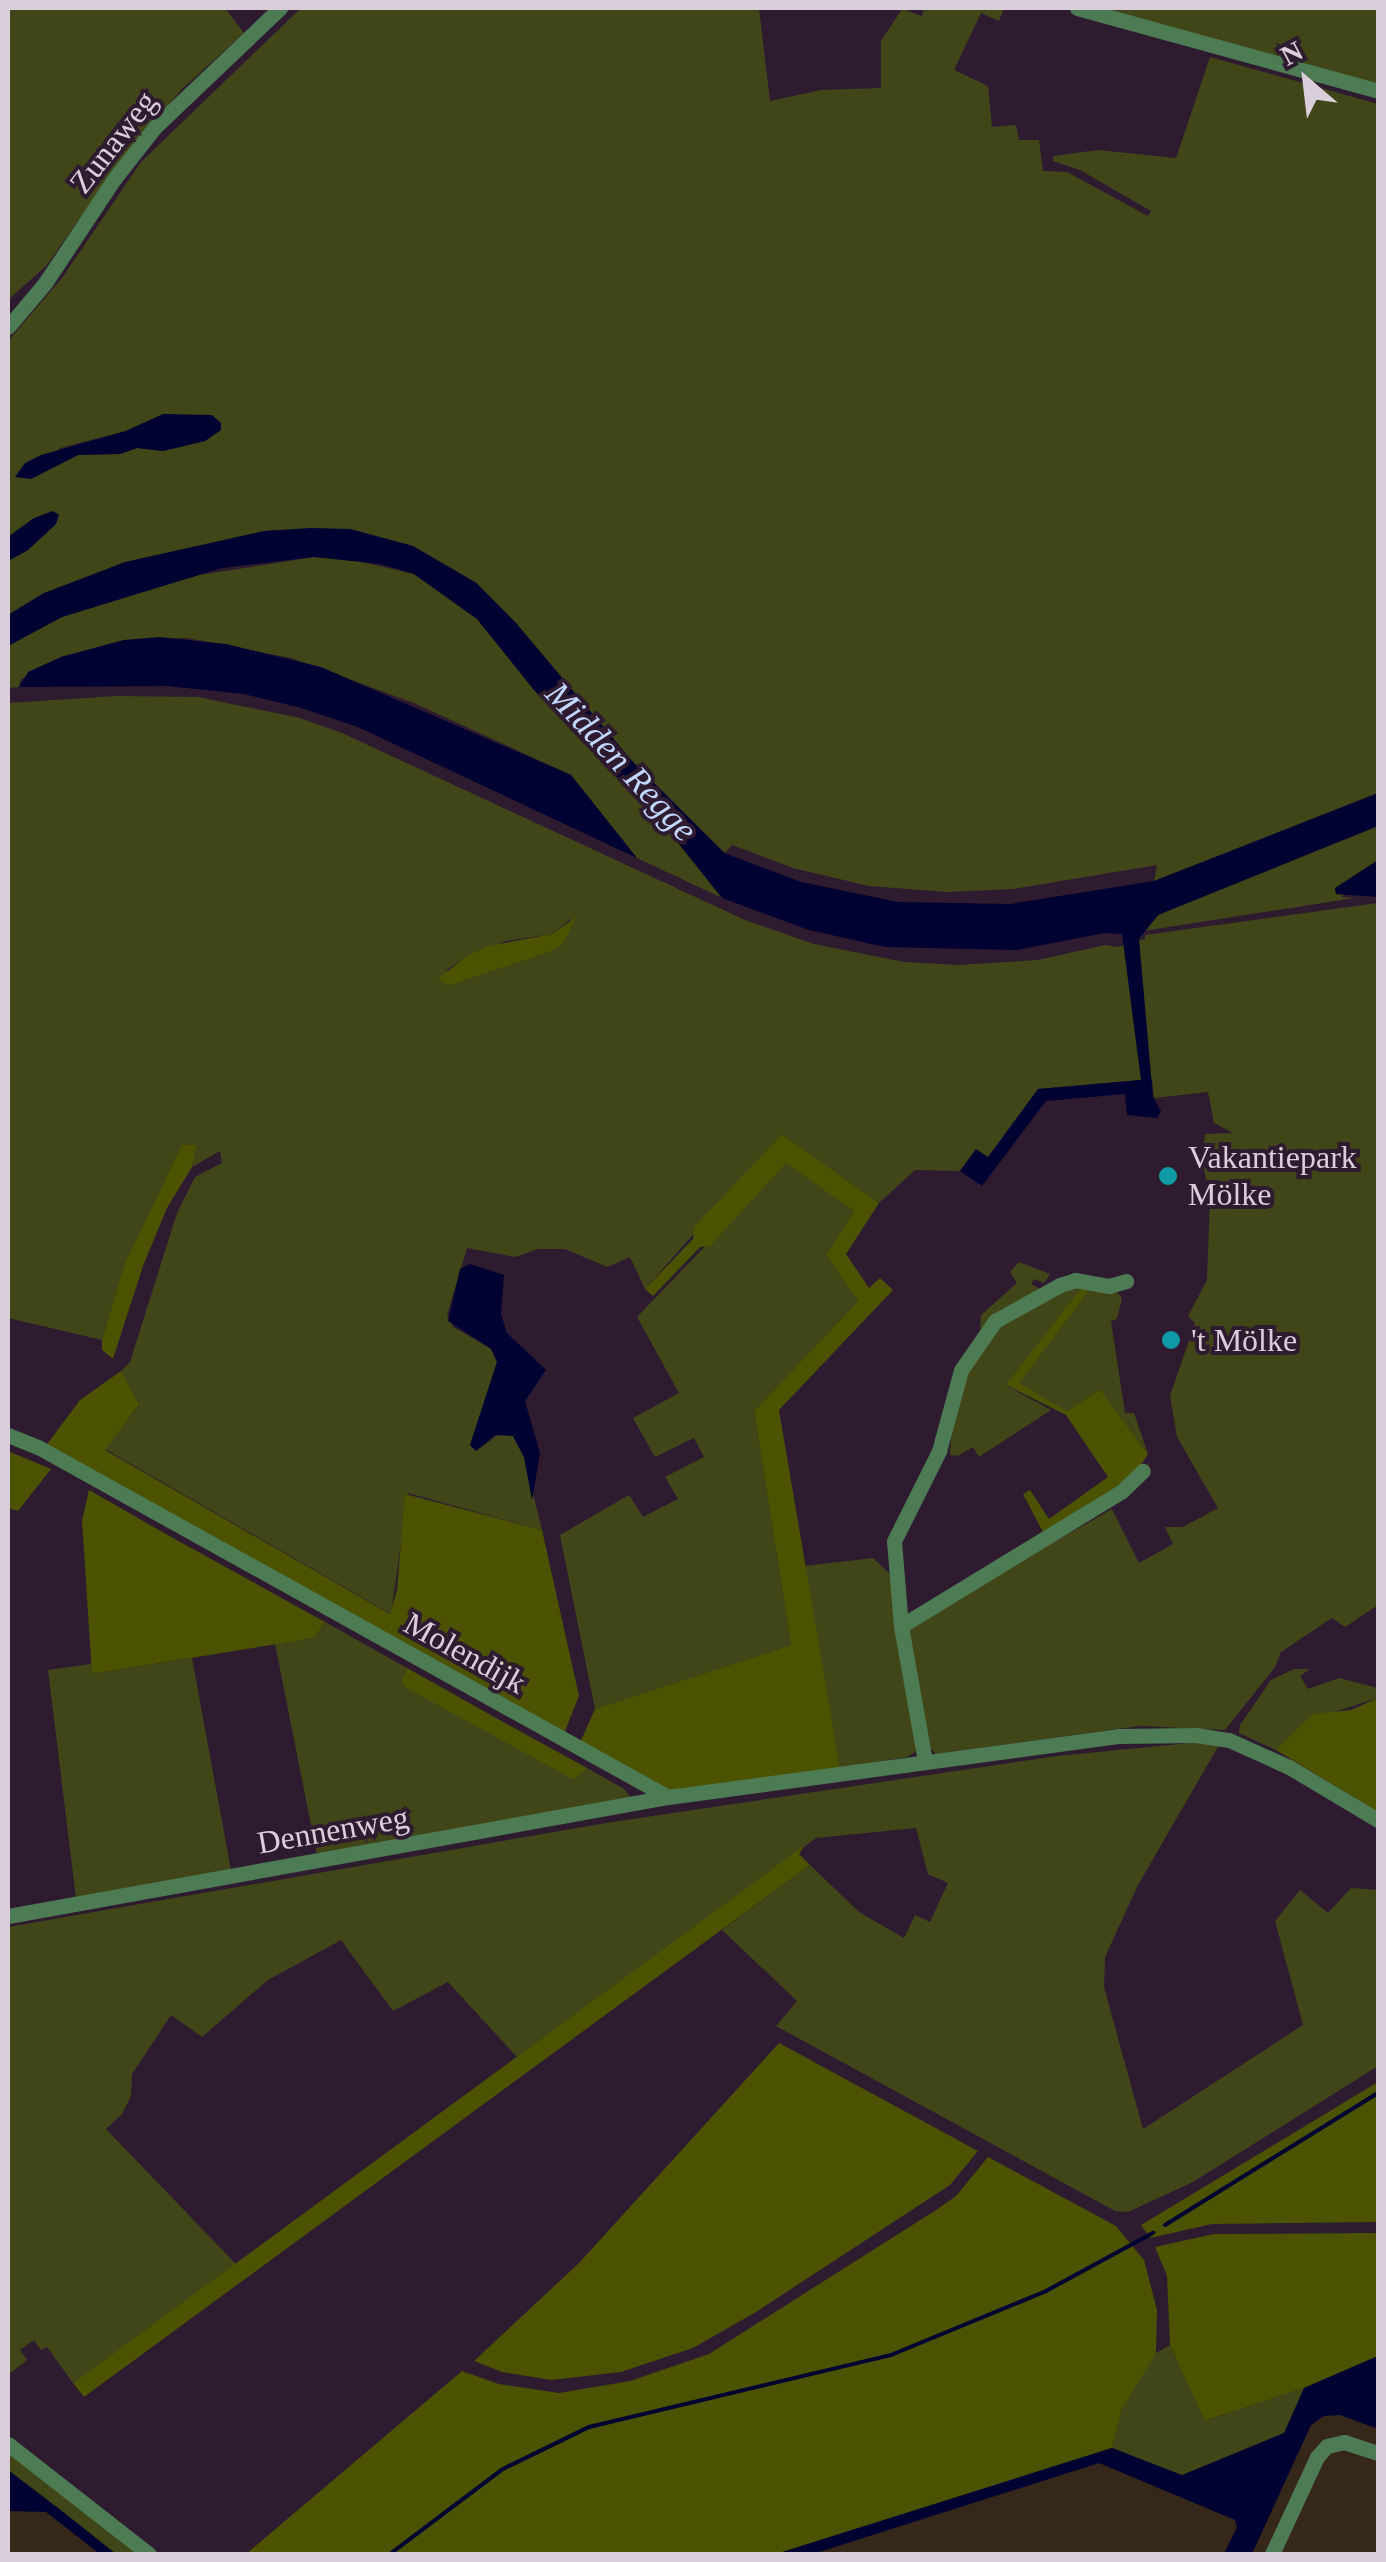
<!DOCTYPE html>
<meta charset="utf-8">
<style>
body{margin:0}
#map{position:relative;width:1386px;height:2562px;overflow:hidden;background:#2e1b30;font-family:"Times New Roman",serif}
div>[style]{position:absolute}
.industrial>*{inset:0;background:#36271b}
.green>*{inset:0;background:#414619}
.forest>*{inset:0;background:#4b5200}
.water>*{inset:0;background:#000231}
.stream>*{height:4px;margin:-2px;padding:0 2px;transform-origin:2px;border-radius:2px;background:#000231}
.minor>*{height:15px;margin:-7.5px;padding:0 7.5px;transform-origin:7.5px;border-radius:7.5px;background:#4d7b54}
.dots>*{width:28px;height:28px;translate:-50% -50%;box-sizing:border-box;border:5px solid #2e1b30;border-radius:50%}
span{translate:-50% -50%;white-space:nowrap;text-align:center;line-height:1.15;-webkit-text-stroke:8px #2e1b30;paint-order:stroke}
.street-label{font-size:32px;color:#dacedb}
.poi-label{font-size:32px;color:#dacedb}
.left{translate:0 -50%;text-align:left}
.water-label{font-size:35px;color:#c1d7fe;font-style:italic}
.frame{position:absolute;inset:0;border:10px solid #dacedb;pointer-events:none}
.north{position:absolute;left:1256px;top:30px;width:100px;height:100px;-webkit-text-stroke:8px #2e1b30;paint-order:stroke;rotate:332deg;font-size:28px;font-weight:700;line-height:40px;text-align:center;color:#dacedb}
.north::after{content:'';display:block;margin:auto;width:35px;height:45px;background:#dacedb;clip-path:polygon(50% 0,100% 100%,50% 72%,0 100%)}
</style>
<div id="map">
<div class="industrial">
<div style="clip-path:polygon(1378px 2375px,1378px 2554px,802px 2554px,1108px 2456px,1317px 2400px)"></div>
<div style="clip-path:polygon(8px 2478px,105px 2554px,8px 2554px)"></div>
</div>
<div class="green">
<div style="clip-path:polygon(8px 8px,225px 8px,244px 33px,182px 89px,114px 169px,47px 265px,8px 300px)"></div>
<div style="clip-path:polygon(evenodd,301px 8px,759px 8px,770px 101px,821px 90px,881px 88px,881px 41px,902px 9px,922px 16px,924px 8px,1004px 8px,999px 21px,981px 13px,954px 70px,988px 86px,992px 127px,1016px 125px,1019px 140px,1039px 140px,1043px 171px,1067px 172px,1148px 216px,1151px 211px,1080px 170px,1053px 161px,1053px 156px,1098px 150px,1176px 158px,1210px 57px,1378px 104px,1378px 793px,1154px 881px,1157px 865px,1013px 889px,947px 892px,869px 886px,793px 868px,732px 845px,725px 853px,632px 761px,516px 623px,477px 583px,413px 546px,350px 529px,264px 531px,44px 593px,8px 615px,8px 561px,28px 550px,56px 524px,34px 518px,8px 537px,8px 341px,62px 278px,141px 162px,301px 8px,163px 414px,196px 417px,221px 430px,205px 441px,163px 451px,137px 448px,120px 454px,78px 455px,31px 479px,60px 448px,126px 431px,163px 414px)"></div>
<div style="clip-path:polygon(1095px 8px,1378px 8px,1378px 86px)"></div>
<div style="clip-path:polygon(314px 557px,348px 559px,414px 574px,477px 619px,534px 690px,671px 834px,722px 898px,637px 858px,571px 775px,414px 703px,291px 658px,187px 638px,124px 640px,61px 657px,20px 680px,19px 687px,8px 688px,8px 646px,62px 617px,187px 577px)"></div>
<div style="clip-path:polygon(evenodd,116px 696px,198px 697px,300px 718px,342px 733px,745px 920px,814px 944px,904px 962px,959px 965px,1038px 960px,1105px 945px,1118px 947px,1145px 939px,1145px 935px,1378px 903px,1378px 1605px,1345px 1627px,1332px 1618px,1281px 1652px,1275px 1667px,1225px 1730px,1140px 1726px,936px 1754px,927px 1744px,908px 1632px,916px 1621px,1112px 1509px,1139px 1563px,1173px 1544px,1165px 1527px,1183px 1527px,1218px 1508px,1177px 1437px,1170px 1396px,1195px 1323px,1188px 1316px,1207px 1280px,1210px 1197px,1202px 1160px,1205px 1134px,1233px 1133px,1214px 1123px,1208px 1092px,1154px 1098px,1152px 1079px,1038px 1089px,988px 1158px,976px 1149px,960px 1171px,915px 1170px,879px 1203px,782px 1134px,645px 1289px,630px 1257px,607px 1267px,565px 1249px,538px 1249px,515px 1257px,467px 1248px,447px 1315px,453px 1327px,492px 1349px,497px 1362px,470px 1445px,476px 1451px,502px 1432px,513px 1436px,524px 1457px,542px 1530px,408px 1493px,391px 1614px,105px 1449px,139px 1406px,121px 1371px,130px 1362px,177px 1213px,195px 1177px,222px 1163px,220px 1151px,192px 1167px,197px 1145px,182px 1144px,124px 1265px,102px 1340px,8px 1318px,8px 703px,116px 696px,572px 918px,563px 944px,550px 952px,448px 986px,447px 970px,465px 957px,506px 941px,552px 934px,572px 918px)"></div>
<div style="clip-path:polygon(1378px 826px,1378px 860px,1341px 897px,1354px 898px,1143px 931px,1159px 915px,1182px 903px)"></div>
<div style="clip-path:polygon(786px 1162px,854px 1211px,826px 1255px,858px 1301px,754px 1411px,791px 1645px,595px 1709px,560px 1535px,629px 1495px,643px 1517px,678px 1499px,665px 1477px,704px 1457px,694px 1438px,655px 1457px,633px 1418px,679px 1393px,637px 1317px)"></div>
<div style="clip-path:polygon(1019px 1262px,1050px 1274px,1044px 1283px,1034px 1279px,1031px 1284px,1040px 1289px,980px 1332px,981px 1315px,1017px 1283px,1010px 1272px)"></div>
<div style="clip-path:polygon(1082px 1287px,1007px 1386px,1051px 1410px,979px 1457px,973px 1447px,958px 1456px,950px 1455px,952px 1424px,966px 1374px,1000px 1324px,1060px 1289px)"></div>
<div style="clip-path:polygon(1091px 1288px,1115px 1290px,1122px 1298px,1117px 1319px,1111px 1321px,1125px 1413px,1134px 1413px,1148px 1454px,1100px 1389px,1067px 1411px,1018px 1383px)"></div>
<div style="clip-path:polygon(873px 1558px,890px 1574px,918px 1750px,907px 1757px,840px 1768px,805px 1566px)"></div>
<div style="clip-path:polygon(325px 1622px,407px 1668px,401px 1680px,574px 1780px,587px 1768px,624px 1789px,633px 1800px,317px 1855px,275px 1644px,314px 1638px)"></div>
<div style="clip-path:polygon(192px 1658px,231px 1870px,76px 1898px,48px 1670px,91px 1664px,93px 1674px)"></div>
<div style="clip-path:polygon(1294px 1669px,1310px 1669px,1300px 1676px,1308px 1689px,1339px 1678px,1378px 1688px,1378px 1698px,1334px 1712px,1276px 1750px,1239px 1733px,1240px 1725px,1271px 1680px)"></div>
<div style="clip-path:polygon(1200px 1742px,1219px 1745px,1138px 1885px,1105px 1957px,1104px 1987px,1143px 2129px,1303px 2025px,1275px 1921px,1300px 1890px,1328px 1913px,1351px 1888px,1378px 1890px,1378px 2066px,1193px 2182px,1128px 2212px,1115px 2211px,776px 2026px,797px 2001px,722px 1930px,810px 1865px,859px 1912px,904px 1938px,915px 1915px,930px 1922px,948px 1883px,928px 1874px,916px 1828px,816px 1838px,517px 2057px,448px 1982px,393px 2011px,341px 1940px,268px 1980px,202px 2037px,171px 2015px,132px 2074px,131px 2096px,122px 2114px,106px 2129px,236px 2264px,73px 2383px,47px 2347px,41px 2350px,34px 2340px,20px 2350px,27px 2360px,8px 2375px,8px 1927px,606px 1823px,1057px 1756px)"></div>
<div style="clip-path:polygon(1170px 2345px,1206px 2421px,1304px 2388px,1294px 2420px,1284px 2433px,1182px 2476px,1112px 2448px,1122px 2409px,1139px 2374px,1156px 2353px)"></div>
<div style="clip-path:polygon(8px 2453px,12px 2454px,141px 2554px,116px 2554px,8px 2470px)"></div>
</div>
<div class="forest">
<div style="clip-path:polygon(576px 917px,563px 944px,550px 952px,448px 986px,438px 979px,465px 957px,488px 946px,552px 934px)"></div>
<div style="clip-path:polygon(782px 1134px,879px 1203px,846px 1254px,869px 1288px,880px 1278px,893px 1290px,779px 1410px,840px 1768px,682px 1792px,665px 1789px,579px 1745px,595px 1709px,791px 1645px,754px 1411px,858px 1301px,826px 1255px,854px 1211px,786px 1163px,710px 1246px,700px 1247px,653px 1296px,645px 1289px,693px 1239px,694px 1227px)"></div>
<div style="clip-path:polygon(182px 1144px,197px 1145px,192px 1167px,167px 1208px,143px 1266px,113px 1359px,102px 1350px,102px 1340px,124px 1265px)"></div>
<div style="clip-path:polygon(1082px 1287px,1091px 1288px,1019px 1383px,1067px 1411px,1100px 1389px,1148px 1454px,1132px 1478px,1044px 1534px,1023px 1494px,1030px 1490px,1049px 1519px,1108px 1477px,1066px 1415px,1006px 1385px)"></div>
<div style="clip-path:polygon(121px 1371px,139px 1405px,105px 1450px,390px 1614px,397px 1590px,405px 1494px,542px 1530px,579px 1696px,563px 1736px,45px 1447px,80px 1400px)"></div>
<div style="clip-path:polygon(8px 1451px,51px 1469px,18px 1511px,8px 1508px)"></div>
<div style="clip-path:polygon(89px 1490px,173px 1538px,325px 1622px,314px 1638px,92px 1674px,82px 1521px)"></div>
<div style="clip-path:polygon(407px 1668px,516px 1729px,587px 1768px,574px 1780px,405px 1687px,401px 1680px)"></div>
<div style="clip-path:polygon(1378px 1698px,1378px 1812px,1276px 1750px,1313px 1714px,1351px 1710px)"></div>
<div style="clip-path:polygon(805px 1845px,799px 1854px,810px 1865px,84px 2397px,73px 2383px)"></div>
<div style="clip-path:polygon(779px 2043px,978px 2151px,950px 2185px,756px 2312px,693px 2348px,621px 2372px,551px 2380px,502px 2372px,474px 2361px,579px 2263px)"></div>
<div style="clip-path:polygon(1378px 2082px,1378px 2222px,1212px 2224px,1150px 2238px,1141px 2225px)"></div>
<div style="clip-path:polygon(988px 2157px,1116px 2226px,1144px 2260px,1157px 2310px,1156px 2353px,1122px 2409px,1112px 2448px,776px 2554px,246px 2554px,462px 2371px,499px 2384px,559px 2393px,630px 2381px,709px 2354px,936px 2210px,956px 2196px)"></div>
<div style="clip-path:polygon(1378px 2233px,1378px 2356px,1304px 2388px,1205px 2421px,1170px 2345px,1167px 2276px,1155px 2247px,1214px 2234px)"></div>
</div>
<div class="water">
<div style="clip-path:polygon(163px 414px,212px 415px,221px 423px,221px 430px,205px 441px,163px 451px,137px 448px,120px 454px,78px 455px,31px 479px,15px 477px,25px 463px,41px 455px,126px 431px)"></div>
<div style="clip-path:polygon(53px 511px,59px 515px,56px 524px,28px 550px,8px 561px,8px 537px,34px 518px)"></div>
<div style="clip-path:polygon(310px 528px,350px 529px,413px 546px,476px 583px,516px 623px,632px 761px,724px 853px,801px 882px,898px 902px,1010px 904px,1154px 881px,1378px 793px,1378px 826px,1158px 915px,1139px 939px,1153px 1097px,1161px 1111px,1157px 1118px,1127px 1115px,1125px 1094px,1046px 1101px,982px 1186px,960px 1171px,976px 1149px,988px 1157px,1038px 1089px,1141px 1080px,1122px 934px,1104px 933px,1017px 950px,885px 947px,809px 930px,722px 898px,671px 834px,534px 690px,477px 619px,414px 574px,380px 564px,314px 557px,222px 568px,62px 617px,8px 646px,8px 615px,44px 593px,125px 562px,264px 531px)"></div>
<div style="clip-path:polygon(159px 637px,226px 644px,321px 667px,571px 775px,637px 858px,358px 727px,298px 707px,244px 694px,167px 686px,19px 687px,28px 672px,61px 657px,124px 640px)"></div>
<div style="clip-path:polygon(1378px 860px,1378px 897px,1336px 894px,1335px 888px)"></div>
<div style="clip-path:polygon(470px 1264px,504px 1275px,501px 1314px,507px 1333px,546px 1370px,525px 1401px,540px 1453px,532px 1500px,524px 1457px,513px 1436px,495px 1435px,476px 1451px,470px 1445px,497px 1362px,491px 1349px,448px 1321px,460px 1269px)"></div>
<div style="clip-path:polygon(1378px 2356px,1378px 2429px,1340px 2415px,1324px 2416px,1311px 2425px,1252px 2554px,1224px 2554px,1237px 2527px,1235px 2520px,1099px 2463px,813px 2554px,776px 2554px,1112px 2448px,1182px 2475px,1284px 2433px,1304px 2388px)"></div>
<div style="clip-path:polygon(8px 2470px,62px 2511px,116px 2554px,100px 2554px,46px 2512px,8px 2511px)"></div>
</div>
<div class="stream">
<div style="left:1165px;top:2225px;width:251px;rotate:-31.8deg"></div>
<div style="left:390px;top:2554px;width:141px;rotate:-37deg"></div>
<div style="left:503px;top:2469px;width:96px;rotate:-26deg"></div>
<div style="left:589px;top:2427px;width:310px;rotate:-13.4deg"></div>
<div style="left:891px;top:2355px;width:168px;rotate:-22.4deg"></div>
<div style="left:1046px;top:2291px;width:122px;rotate:-28.5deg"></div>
</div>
<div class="minor">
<div style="left:1077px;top:8px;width:312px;rotate:15.4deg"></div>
<div style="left:8px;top:327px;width:57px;rotate:-49.9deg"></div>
<div style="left:45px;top:283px;width:125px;rotate:-56.4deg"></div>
<div style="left:114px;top:179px;width:66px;rotate:-51.7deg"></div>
<div style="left:155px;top:127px;width:173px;rotate:-43.6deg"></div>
<div style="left:8px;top:1435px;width:32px;rotate:22deg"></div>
<div style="left:38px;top:1447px;width:721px;rotate:29.05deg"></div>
<div style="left:901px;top:1626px;width:259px;rotate:-31.4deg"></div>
<div style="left:1122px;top:1491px;width:29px;rotate:-44deg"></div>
<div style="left:925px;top:1761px;width:137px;rotate:-100.1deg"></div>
<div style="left:901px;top:1626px;width:85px;rotate:-94.7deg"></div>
<div style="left:894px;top:1541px;width:101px;rotate:-63.4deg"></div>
<div style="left:939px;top:1451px;width:84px;rotate:-74.8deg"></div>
<div style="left:961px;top:1370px;width:60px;rotate:-55.2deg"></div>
<div style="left:995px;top:1321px;width:74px;rotate:-29deg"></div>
<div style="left:1060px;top:1285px;width:16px;rotate:-18deg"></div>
<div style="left:1075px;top:1280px;width:35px;rotate:10deg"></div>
<div style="left:1109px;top:1286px;width:18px;rotate:-16deg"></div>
<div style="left:8px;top:1916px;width:671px;rotate:-10.22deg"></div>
<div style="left:668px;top:1797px;width:454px;rotate:-7.7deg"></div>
<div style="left:1118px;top:1736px;width:78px;rotate:-0.7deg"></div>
<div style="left:1196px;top:1735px;width:33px;rotate:9deg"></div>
<div style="left:1229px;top:1740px;width:66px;rotate:24.2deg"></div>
<div style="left:1289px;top:1767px;width:104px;rotate:30.8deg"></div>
<div style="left:8px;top:2444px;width:179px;rotate:38deg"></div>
<div style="left:1272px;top:2554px;width:107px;rotate:-65.1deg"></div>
<div style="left:1317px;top:2457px;width:15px;rotate:-48deg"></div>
<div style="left:1327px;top:2446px;width:17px;rotate:-13deg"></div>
<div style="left:1344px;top:2442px;width:36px;rotate:18deg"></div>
</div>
<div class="dots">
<div style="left:1168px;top:1176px;background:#0f9aa8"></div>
<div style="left:1171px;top:1340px;background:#0f9aa8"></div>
</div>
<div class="street-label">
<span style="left:113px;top:142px;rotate:-52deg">Zunaweg</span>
<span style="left:465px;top:1653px;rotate:29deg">Molendijk</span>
<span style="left:333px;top:1830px;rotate:-10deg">Dennenweg</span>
</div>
<div class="poi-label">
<span class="left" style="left:1188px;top:1176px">Vakantiepark<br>Mölke</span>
<span class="left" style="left:1191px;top:1340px">'t Mölke</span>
</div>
<div class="water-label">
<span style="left:621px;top:762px;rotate:47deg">Midden Regge</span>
</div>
<div class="frame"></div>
<div class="north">N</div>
</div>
